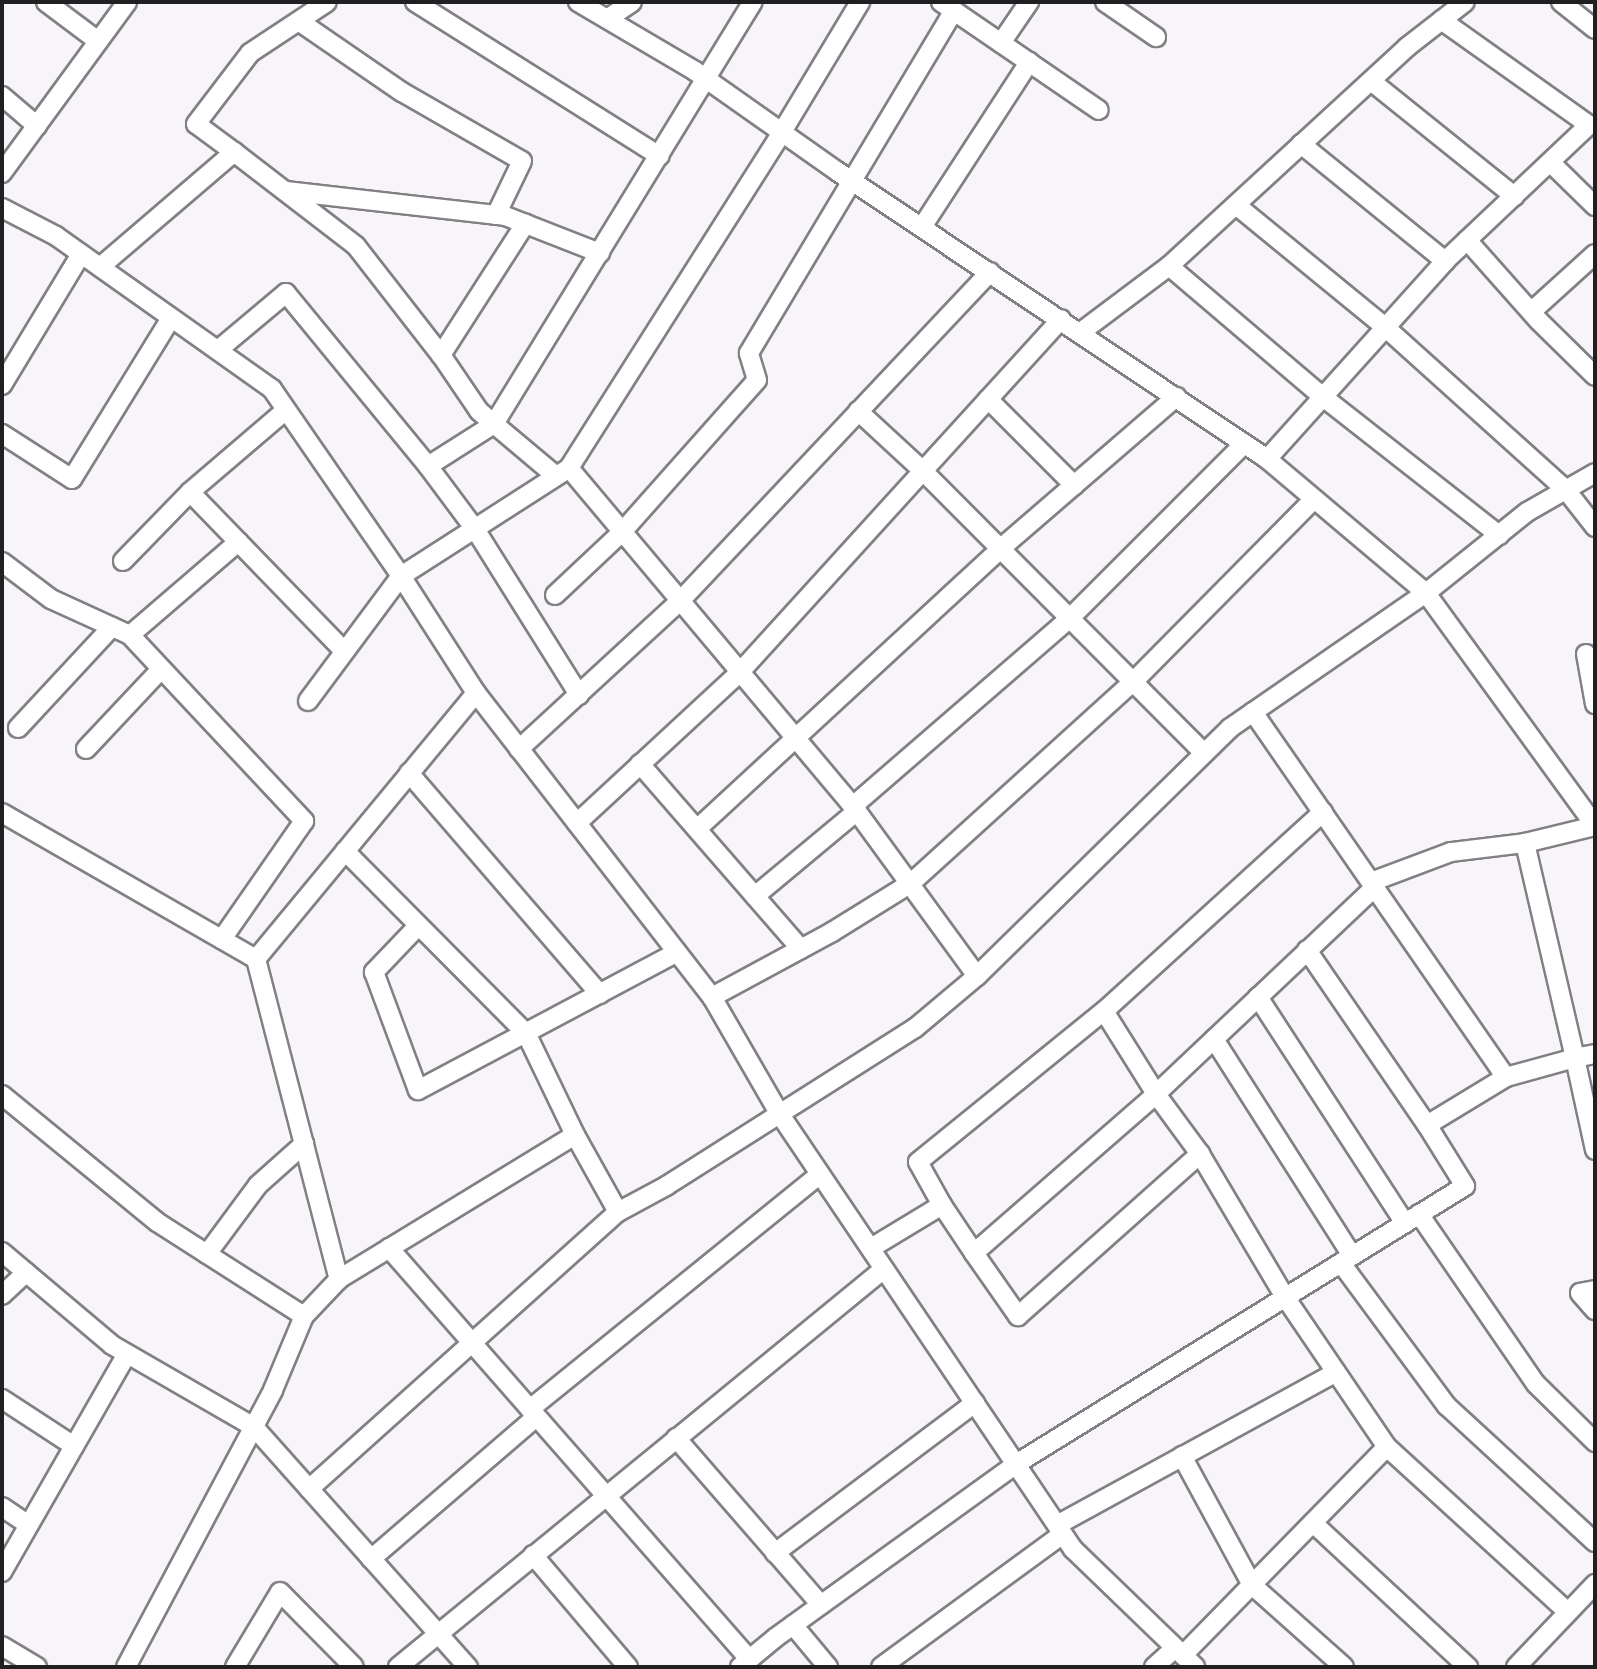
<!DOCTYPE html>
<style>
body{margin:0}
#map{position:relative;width:1597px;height:1669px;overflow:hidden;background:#f7f5f9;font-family:Helvetica,sans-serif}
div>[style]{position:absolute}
.roads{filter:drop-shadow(2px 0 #838084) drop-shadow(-2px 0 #838084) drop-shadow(0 2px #838084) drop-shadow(0 -2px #838084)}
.minor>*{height:18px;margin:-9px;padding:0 9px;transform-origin:9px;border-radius:9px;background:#fff}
span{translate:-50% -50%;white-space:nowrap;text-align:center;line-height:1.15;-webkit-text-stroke:6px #fff;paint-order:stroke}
.frame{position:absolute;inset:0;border:4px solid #201f21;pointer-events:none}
</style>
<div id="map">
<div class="roads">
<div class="minor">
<div style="left:46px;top:2px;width:65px;rotate:36.9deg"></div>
<div style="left:415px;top:2px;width:289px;rotate:32.2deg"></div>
<div style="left:578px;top:2px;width:136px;rotate:30.5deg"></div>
<div style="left:695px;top:71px;width:174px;rotate:35.2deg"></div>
<div style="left:837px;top:171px;width:518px;rotate:33.81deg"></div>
<div style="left:1267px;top:459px;width:208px;rotate:40.1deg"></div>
<div style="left:1426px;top:593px;width:288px;rotate:54deg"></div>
<div style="left:941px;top:2px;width:191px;rotate:34.4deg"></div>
<div style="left:1105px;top:2px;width:62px;rotate:34.5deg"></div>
<div style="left:1561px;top:2px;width:43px;rotate:38.5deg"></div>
<div style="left:607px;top:19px;width:30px;rotate:-34deg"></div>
<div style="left:300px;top:22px;width:124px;rotate:34.5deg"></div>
<div style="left:402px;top:92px;width:138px;rotate:29.9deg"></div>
<div style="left:522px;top:161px;width:60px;rotate:115.7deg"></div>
<div style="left:1001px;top:43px;width:50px;rotate:-55.7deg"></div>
<div style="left:1371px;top:81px;width:184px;rotate:38.8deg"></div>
<div style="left:2px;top:96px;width:46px;rotate:40.6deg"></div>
<div style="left:1301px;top:144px;width:186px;rotate:39.1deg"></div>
<div style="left:234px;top:152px;width:47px;rotate:-143.6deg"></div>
<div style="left:196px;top:124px;width:89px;rotate:-52.7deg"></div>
<div style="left:250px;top:53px;width:92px;rotate:-33.5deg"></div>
<div style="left:1550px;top:162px;width:63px;rotate:44.4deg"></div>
<div style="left:2px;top:173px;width:212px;rotate:-53.8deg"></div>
<div style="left:286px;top:191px;width:220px;rotate:6.5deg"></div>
<div style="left:505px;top:216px;width:102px;rotate:21.3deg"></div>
<div style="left:1236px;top:205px;width:193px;rotate:39.3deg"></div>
<div style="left:1385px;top:327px;width:244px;rotate:42deg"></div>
<div style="left:1566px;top:490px;width:47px;rotate:51.9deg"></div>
<div style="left:2px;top:208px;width:61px;rotate:27.4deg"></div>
<div style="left:56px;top:236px;width:265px;rotate:35.3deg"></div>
<div style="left:272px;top:389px;width:227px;rotate:55.4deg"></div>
<div style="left:401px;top:576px;width:139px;rotate:57.3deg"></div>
<div style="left:476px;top:693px;width:385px;rotate:52.2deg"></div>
<div style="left:712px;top:997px;width:136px;rotate:-28.4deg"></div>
<div style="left:832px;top:932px;width:93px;rotate:-31.8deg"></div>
<div style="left:911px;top:883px;width:299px;rotate:-42.2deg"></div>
<div style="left:1133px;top:682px;width:257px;rotate:-45.3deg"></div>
<div style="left:922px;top:227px;width:197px;rotate:-57deg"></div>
<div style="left:1467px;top:240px;width:108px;rotate:48.4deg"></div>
<div style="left:1539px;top:321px;width:78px;rotate:44.5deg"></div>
<div style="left:1169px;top:266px;width:202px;rotate:40.4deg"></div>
<div style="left:1323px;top:397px;width:224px;rotate:38.1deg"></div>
<div style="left:100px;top:267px;width:177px;rotate:-40.6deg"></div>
<div style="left:234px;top:152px;width:154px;rotate:37.6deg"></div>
<div style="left:356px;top:246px;width:138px;rotate:52.1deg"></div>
<div style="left:441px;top:355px;width:68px;rotate:55.8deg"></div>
<div style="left:479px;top:411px;width:20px;rotate:41deg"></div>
<div style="left:494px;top:424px;width:78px;rotate:147.5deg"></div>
<div style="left:428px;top:466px;width:224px;rotate:-129.4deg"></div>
<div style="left:286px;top:293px;width:89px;rotate:140deg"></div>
<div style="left:1531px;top:312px;width:86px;rotate:-42.2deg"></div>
<div style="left:1081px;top:332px;width:110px;rotate:-36.9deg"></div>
<div style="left:1169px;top:266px;width:323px;rotate:-42.6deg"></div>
<div style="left:1407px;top:47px;width:73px;rotate:-37.8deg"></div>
<div style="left:441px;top:355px;width:156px;rotate:-57.3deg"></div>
<div style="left:2px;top:385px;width:153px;rotate:-58.9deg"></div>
<div style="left:988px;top:399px;width:122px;rotate:45deg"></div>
<div style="left:858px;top:411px;width:88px;rotate:42.7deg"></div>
<div style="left:923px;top:471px;width:398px;rotate:45.1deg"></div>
<div style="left:2px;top:434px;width:83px;rotate:32.7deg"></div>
<div style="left:72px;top:479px;width:189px;rotate:-58.4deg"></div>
<div style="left:1267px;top:459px;width:266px;rotate:-48deg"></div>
<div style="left:1445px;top:261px;width:198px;rotate:-43.4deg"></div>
<div style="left:1589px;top:125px;width:181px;rotate:-144.6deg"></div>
<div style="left:428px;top:466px;width:79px;rotate:53.3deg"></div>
<div style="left:475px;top:529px;width:196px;rotate:57.9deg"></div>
<div style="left:569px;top:468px;width:441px;rotate:50deg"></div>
<div style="left:853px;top:806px;width:210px;rotate:53.9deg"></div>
<div style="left:556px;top:476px;width:81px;rotate:-140deg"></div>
<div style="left:494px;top:424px;width:495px;rotate:-58.5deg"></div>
<div style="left:190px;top:492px;width:221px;rotate:45.9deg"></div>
<div style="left:123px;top:561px;width:96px;rotate:-45.8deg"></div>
<div style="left:190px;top:492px;width:126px;rotate:-40.5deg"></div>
<div style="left:2px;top:562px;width:61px;rotate:37.1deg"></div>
<div style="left:51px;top:599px;width:87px;rotate:24.5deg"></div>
<div style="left:130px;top:635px;width:255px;rotate:46.9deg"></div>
<div style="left:304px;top:821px;width:144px;rotate:124.8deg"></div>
<div style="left:555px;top:595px;width:92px;rotate:-43.2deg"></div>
<div style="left:622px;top:532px;width:203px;rotate:-48.4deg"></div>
<div style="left:757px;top:380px;width:28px;rotate:-107deg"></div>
<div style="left:749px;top:353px;width:399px;rotate:-59.1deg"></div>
<div style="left:130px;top:635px;width:143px;rotate:-40.7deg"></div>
<div style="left:1586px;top:654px;width:51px;rotate:79.8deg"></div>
<div style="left:308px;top:701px;width:156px;rotate:-53.4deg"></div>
<div style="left:401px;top:576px;width:200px;rotate:-32.7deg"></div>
<div style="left:569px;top:468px;width:398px;rotate:-57.6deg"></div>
<div style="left:782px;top:132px;width:152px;rotate:-59deg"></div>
<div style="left:1253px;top:712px;width:444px;rotate:55.3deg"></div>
<div style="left:1506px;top:1077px;width:72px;rotate:-15.4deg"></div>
<div style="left:1575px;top:1058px;width:221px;rotate:-103.1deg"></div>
<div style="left:1525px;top:843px;width:72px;rotate:-13.7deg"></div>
<div style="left:18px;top:728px;width:138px;rotate:-47.1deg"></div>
<div style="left:86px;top:749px;width:110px;rotate:-46.8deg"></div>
<div style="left:519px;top:749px;width:219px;rotate:-42.6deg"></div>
<div style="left:680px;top:601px;width:452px;rotate:-46.7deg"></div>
<div style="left:640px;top:764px;width:245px;rotate:49deg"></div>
<div style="left:409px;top:773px;width:292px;rotate:49.2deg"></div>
<div style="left:853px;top:806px;width:287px;rotate:-40.9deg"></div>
<div style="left:1070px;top:618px;width:246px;rotate:-45deg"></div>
<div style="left:1323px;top:812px;width:296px;rotate:137.7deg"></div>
<div style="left:1104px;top:1011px;width:98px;rotate:57.9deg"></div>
<div style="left:1156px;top:1094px;width:74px;rotate:53.7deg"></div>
<div style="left:1200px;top:1154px;width:166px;rotate:59.3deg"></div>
<div style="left:1285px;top:1297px;width:181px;rotate:55.8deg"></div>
<div style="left:1387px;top:1447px;width:245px;rotate:42.4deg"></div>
<div style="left:2px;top:813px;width:293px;rotate:29.9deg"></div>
<div style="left:256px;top:959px;width:331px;rotate:75.5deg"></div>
<div style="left:577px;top:823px;width:222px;rotate:-42.8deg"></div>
<div style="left:740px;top:672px;width:477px;rotate:-47.7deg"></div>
<div style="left:697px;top:829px;width:413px;rotate:-42.7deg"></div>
<div style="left:1000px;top:549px;width:233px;rotate:-40.8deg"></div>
<div style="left:345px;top:851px;width:257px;rotate:45.2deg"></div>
<div style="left:526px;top:1033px;width:113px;rotate:64.3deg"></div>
<div style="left:575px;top:1135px;width:88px;rotate:60.8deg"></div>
<div style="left:618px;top:1212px;width:55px;rotate:-28.4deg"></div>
<div style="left:666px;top:1186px;width:295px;rotate:-32.4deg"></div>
<div style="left:915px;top:1028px;width:81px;rotate:-40deg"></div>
<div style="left:977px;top:976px;width:354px;rotate:-44.4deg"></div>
<div style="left:1230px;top:728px;width:238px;rotate:-34.6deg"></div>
<div style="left:1426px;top:593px;width:129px;rotate:-38.7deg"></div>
<div style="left:1527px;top:512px;width:78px;rotate:-29.8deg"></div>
<div style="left:1371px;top:882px;width:85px;rotate:-20.6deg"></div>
<div style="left:1451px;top:852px;width:75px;rotate:-6.9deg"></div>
<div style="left:755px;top:896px;width:133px;rotate:-39.8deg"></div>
<div style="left:418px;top:926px;width:64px;rotate:133.7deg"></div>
<div style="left:374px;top:972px;width:126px;rotate:69.6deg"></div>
<div style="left:418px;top:1090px;width:293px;rotate:-28deg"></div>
<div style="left:1307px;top:950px;width:212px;rotate:55.6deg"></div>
<div style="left:256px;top:959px;width:345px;rotate:-50.4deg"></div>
<div style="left:712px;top:997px;width:134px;rotate:60deg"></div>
<div style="left:779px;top:1113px;width:526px;rotate:56.01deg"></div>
<div style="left:1073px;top:1549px;width:170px;rotate:44deg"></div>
<div style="left:1258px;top:997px;width:270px;rotate:57deg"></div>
<div style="left:1214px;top:1039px;width:257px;rotate:57.5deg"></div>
<div style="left:1595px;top:1054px;width:20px;rotate:169deg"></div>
<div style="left:1575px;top:1058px;width:94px;rotate:77.7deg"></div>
<div style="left:2px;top:1095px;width:200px;rotate:39.3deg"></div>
<div style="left:157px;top:1222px;width:174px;rotate:32.6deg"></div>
<div style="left:942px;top:1205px;width:58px;rotate:56.3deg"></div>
<div style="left:974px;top:1253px;width:242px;rotate:-41.1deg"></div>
<div style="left:1156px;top:1094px;width:301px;rotate:-43.4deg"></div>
<div style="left:1419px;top:1214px;width:206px;rotate:55.5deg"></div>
<div style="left:1536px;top:1384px;width:83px;rotate:44.5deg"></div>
<div style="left:389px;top:1248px;width:546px;rotate:48.78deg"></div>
<div style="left:871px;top:1248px;width:83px;rotate:-31.2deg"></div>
<div style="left:942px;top:1205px;width:49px;rotate:-119.2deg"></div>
<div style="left:918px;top:1162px;width:240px;rotate:-39.1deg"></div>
<div style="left:2px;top:1252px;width:144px;rotate:40.2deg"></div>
<div style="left:112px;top:1345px;width:164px;rotate:30deg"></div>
<div style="left:254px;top:1427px;width:322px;rotate:48.3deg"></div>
<div style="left:974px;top:1253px;width:77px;rotate:55.1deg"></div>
<div style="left:1018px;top:1316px;width:244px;rotate:-41.7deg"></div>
<div style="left:207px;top:1254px;width:86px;rotate:-53.5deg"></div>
<div style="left:258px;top:1185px;width:62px;rotate:-41.7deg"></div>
<div style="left:1341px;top:1263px;width:178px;rotate:53.5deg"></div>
<div style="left:1447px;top:1406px;width:201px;rotate:42.6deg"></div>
<div style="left:1595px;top:1290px;width:15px;rotate:169deg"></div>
<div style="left:1580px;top:1293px;width:23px;rotate:49deg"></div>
<div style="left:2px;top:1295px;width:33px;rotate:-43deg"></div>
<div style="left:2px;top:1399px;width:86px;rotate:33.1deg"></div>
<div style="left:530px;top:1409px;width:373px;rotate:-39deg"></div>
<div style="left:676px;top:1438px;width:221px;rotate:49deg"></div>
<div style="left:1182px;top:1456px;width:147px;rotate:61.5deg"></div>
<div style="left:1252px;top:1585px;width:123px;rotate:41.7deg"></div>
<div style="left:309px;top:1489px;width:415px;rotate:-41.9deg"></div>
<div style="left:2px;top:1507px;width:32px;rotate:34deg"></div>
<div style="left:1313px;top:1523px;width:212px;rotate:42.9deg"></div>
<div style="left:1057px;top:1525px;width:318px;rotate:-28.7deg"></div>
<div style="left:775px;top:1553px;width:250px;rotate:-36.9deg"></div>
<div style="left:533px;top:1555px;width:147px;rotate:49.7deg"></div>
<div style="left:371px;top:1559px;width:218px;rotate:-40.7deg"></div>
<div style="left:2px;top:1572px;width:251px;rotate:-60.2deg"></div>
<div style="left:793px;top:1625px;width:55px;rotate:50.2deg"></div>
<div style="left:2px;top:1646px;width:41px;rotate:31deg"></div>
<div style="left:1183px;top:1655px;width:291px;rotate:-45.6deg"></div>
<div style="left:126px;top:1667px;width:314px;rotate:-62deg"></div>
<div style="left:273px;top:1390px;width:80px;rotate:-67.3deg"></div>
<div style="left:304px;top:1316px;width:51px;rotate:-46.6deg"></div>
<div style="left:339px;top:1279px;width:276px;rotate:-31.4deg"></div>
<div style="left:235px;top:1667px;width:87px;rotate:-59deg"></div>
<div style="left:280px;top:1592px;width:105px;rotate:45.4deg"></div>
<div style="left:398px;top:1667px;width:628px;rotate:-39.32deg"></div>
<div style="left:740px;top:1667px;width:45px;rotate:-39.6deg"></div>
<div style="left:775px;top:1638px;width:297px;rotate:-35.8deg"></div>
<div style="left:1016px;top:1464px;width:528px;rotate:-31.76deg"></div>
<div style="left:1465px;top:1186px;width:72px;rotate:-121.9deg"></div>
<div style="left:1427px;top:1125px;width:92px;rotate:-31.3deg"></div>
<div style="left:881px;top:1667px;width:225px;rotate:-36.2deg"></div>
<div style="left:1154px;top:1667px;width:28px;rotate:-42deg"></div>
<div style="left:1516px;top:1667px;width:115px;rotate:-46.4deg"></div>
</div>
</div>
<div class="frame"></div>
</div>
